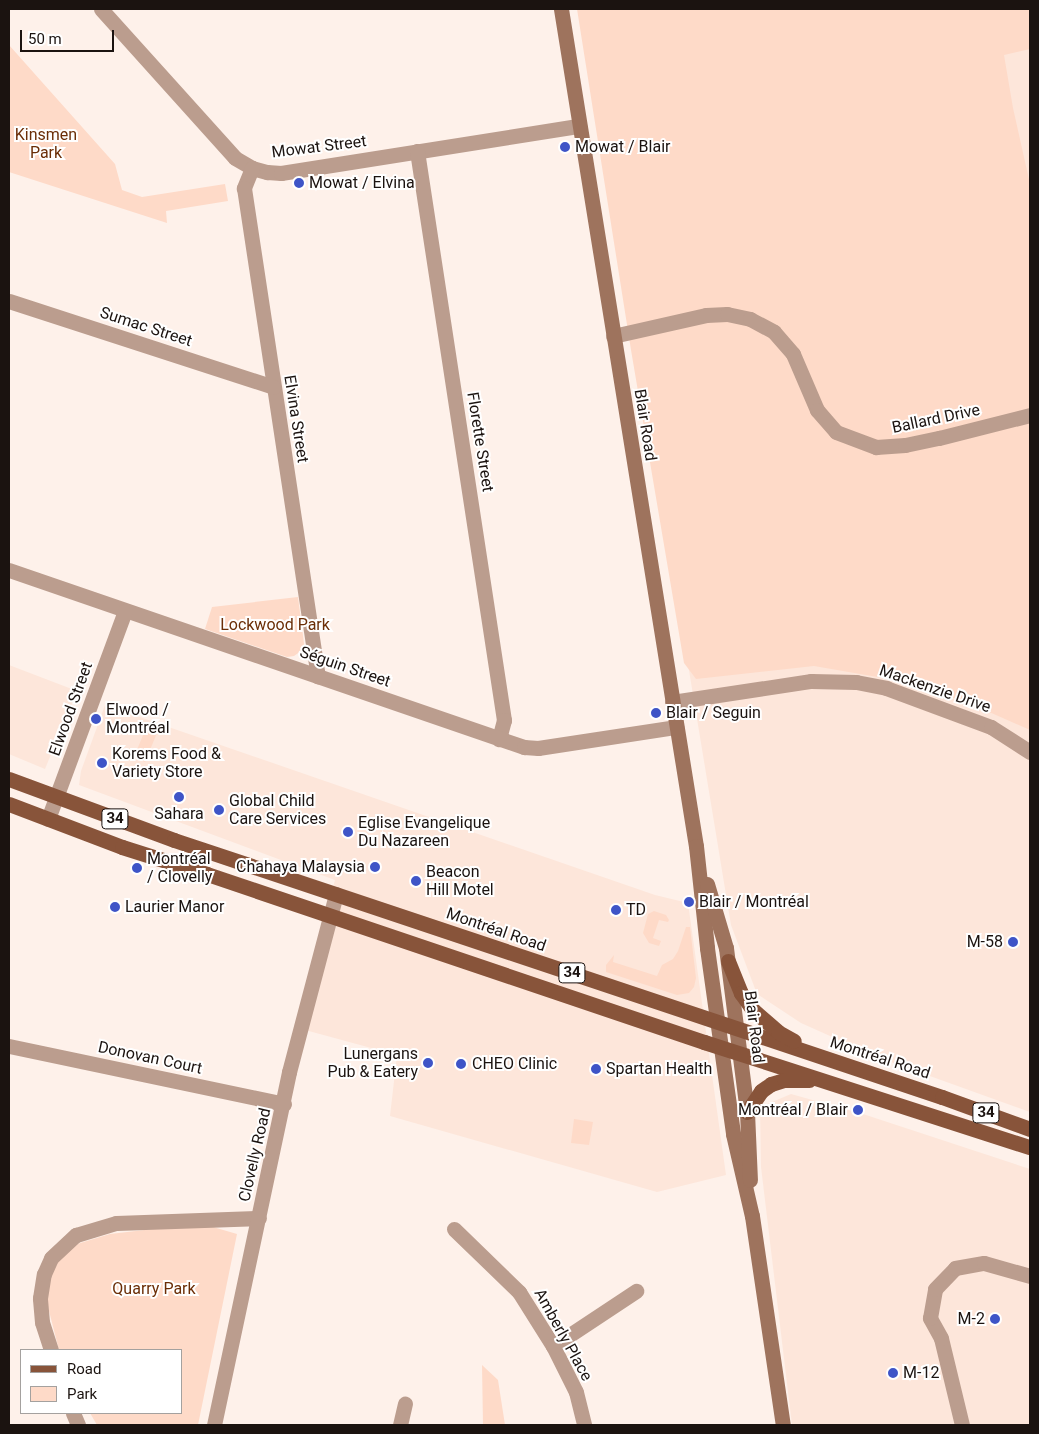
<!DOCTYPE html>
<meta charset="utf-8">
<style>
body{margin:0}
#map{position:relative;width:1039px;height:1434px;overflow:hidden;background:#fef1ea;font-family:Roboto,sans-serif}
div>[style]{position:absolute}
.built>*{inset:0;background:#fde6da}
.green>*{inset:0;background:#fedac8}
.street>*{height:15px;margin:-7.5px;padding:0 7.5px;transform-origin:7.5px;border-radius:7.5px;background:#bb9d8e}
.secondary>*{height:15px;margin:-7.5px;padding:0 7.5px;transform-origin:7.5px;border-radius:7.5px;background:#9e735d}
.primary>*{height:15px;margin:-7.5px;padding:0 7.5px;transform-origin:7.5px;border-radius:7.5px;background:#88543a}
.dots>*{width:14px;height:14px;translate:-50% -50%;box-sizing:border-box;border:2px solid #fff;border-radius:50%}
span{translate:-50% -50%;white-space:nowrap;text-align:center;line-height:1.15;-webkit-text-stroke:4px #fff;paint-order:stroke}
.shield-label span{padding:1px 4px;background:#fff;border:1px solid;border-radius:4px;-webkit-text-stroke-width:0}
.shield-label{font-size:15px;color:#1b1310;font-weight:700}
.park-label{font-size:16px;color:#6b2e07}
.street-label{font-size:16px;color:#1b1310}
.poi-label{font-size:16px;color:#1b1310}
.left{translate:0 -50%;text-align:left}
.right{translate:-100% -50%;text-align:right}
.frame{position:absolute;inset:0;border:10px solid #1b1310;pointer-events:none}
.legend{position:absolute;left:20px;top:1349px;width:162px;height:65px;box-sizing:border-box;background:#fff;border:1px solid #a4a19f;margin:0;padding:6px 9px;list-style:none;font-size:15px;color:#1b1310}
.legend li{display:flex;align-items:center;gap:10px;height:25px}
.legend b{width:25px;border:1px solid #a4a19f}
.scale{position:absolute;left:20px;top:30px;width:94px;height:22px;box-sizing:border-box;border:2px solid #1b1310;border-top:0;padding-left:6px;font-size:15px;line-height:18px;white-space:nowrap;color:#1b1310;-webkit-text-stroke:4px #fff;paint-order:stroke}
</style>
<div id="map">
<div class="built">
<div style="clip-path:polygon(580px 9px,1030px 9px,1030px 1112px,877px 1057px,801px 1023px,757px 994px,731px 925px)"></div>
<div style="clip-path:polygon(9px 665px,77px 691px,45px 769px,9px 754px)"></div>
<div style="clip-path:polygon(105px 705px,655px 895px,688px 903px,726px 1175px,657px 1192px,390px 1116px,397px 1055px,294px 1027px,335px 880px,79px 785px,81px 771px)"></div>
<div style="clip-path:polygon(791px 1094px,866px 1115px,1030px 1169px,1030px 1425px,792px 1425px,761px 1167px,760px 1107px)"></div>
</div>
<div class="green">
<div style="clip-path:polygon(577px 9px,1030px 9px,1030px 49px,1004px 55px,1013px 108px,1030px 184px,1030px 730px,971px 704px,912px 683px,814px 666px,696px 679px,684px 663px,631px 350px)"></div>
<div style="clip-path:polygon(9px 45px,115px 164px,122px 190px,142px 197px,225px 184px,228px 201px,166px 211px,167px 223px,9px 172px)"></div>
<div style="clip-path:polygon(298px 597px,304px 644px,301px 651px,294px 656px,287px 657px,205px 629px,212px 607px)"></div>
<div style="clip-path:polygon(146px 728px,157px 733px,145px 762px,134px 757px)"></div>
<div style="clip-path:polygon(654px 911px,666px 915px,669px 920px,668px 922px,659px 920px,653px 938px,661px 941px,659px 946px,649px 943px,643px 933px,648px 914px)"></div>
<div style="clip-path:polygon(686px 927px,690px 927px,696px 978px,694px 987px,689px 993px,677px 995px,606px 972px,606px 965px,614px 955px,613px 962px,657px 976px,662px 965px,673px 959px,678px 951px)"></div>
<div style="clip-path:polygon(574px 1119px,593px 1122px,589px 1145px,571px 1143px)"></div>
<div style="clip-path:polygon(213px 1227px,237px 1234px,198px 1425px,97px 1425px,90px 1413px,181px 1413px,181px 1350px,59px 1350px,48px 1307px,47px 1289px,54px 1269px,63px 1253px,77px 1244px,110px 1234px,162px 1228px)"></div>
<div style="clip-path:polygon(482px 1365px,498px 1380px,505px 1425px,483px 1425px)"></div>
</div>
<div class="street">
<div style="left:101px;top:9px;width:200px;rotate:48deg"></div>
<div style="left:235px;top:158px;width:20px;rotate:30deg"></div>
<div style="left:252px;top:168px;width:16px;rotate:15deg"></div>
<div style="left:267px;top:172px;width:14px;rotate:4deg"></div>
<div style="left:281px;top:173px;width:302px;rotate:-9deg"></div>
<div style="left:417px;top:151px;width:576px;rotate:81.31deg"></div>
<div style="left:504px;top:720px;width:20px;rotate:105deg"></div>
<div style="left:252px;top:168px;width:22px;rotate:112deg"></div>
<div style="left:244px;top:188px;width:494px;rotate:81.4deg"></div>
<div style="left:9px;top:301px;width:278px;rotate:18deg"></div>
<div style="left:613px;top:336px;width:95px;rotate:-12.7deg"></div>
<div style="left:706px;top:315px;width:21px;rotate:-3deg"></div>
<div style="left:727px;top:314px;width:24px;rotate:12deg"></div>
<div style="left:750px;top:319px;width:27px;rotate:28deg"></div>
<div style="left:774px;top:332px;width:29px;rotate:49deg"></div>
<div style="left:793px;top:354px;width:61px;rotate:66.8deg"></div>
<div style="left:817px;top:410px;width:29px;rotate:49deg"></div>
<div style="left:836px;top:432px;width:43px;rotate:20.6deg"></div>
<div style="left:876px;top:447px;width:29px;rotate:-4deg"></div>
<div style="left:905px;top:445px;width:35px;rotate:-12deg"></div>
<div style="left:939px;top:438px;width:94px;rotate:-14.2deg"></div>
<div style="left:9px;top:570px;width:545px;rotate:18.97deg"></div>
<div style="left:524px;top:747px;width:14px;rotate:4deg"></div>
<div style="left:538px;top:748px;width:140px;rotate:-8.7deg"></div>
<div style="left:672px;top:702px;width:141px;rotate:-8.6deg"></div>
<div style="left:811px;top:681px;width:45px;rotate:1.3deg"></div>
<div style="left:856px;top:682px;width:31px;rotate:11deg"></div>
<div style="left:886px;top:688px;width:112px;rotate:20.4deg"></div>
<div style="left:991px;top:727px;width:46px;rotate:32.7deg"></div>
<div style="left:48px;top:819px;width:222px;rotate:-69.7deg"></div>
<div style="left:9px;top:1046px;width:281px;rotate:11.9deg"></div>
<div style="left:454px;top:1229px;width:91px;rotate:44.1deg"></div>
<div style="left:519px;top:1292px;width:64px;rotate:57.8deg"></div>
<div style="left:553px;top:1346px;width:51px;rotate:63.4deg"></div>
<div style="left:576px;top:1392px;width:34px;rotate:76deg"></div>
<div style="left:553px;top:1346px;width:100px;rotate:-33.5deg"></div>
<div style="left:51px;top:1350px;width:29px;rotate:-108deg"></div>
<div style="left:42px;top:1322px;width:24px;rotate:-95deg"></div>
<div style="left:40px;top:1298px;width:24px;rotate:-81deg"></div>
<div style="left:44px;top:1274px;width:17px;rotate:-66deg"></div>
<div style="left:51px;top:1258px;width:34px;rotate:-43deg"></div>
<div style="left:76px;top:1235px;width:42px;rotate:-16.7deg"></div>
<div style="left:116px;top:1223px;width:143px;rotate:-2deg"></div>
<div style="left:73px;top:1413px;width:13px;rotate:67deg"></div>
<div style="left:214px;top:1425px;width:361px;rotate:-78deg"></div>
<div style="left:289px;top:1072px;width:184px;rotate:-75.2deg"></div>
<div style="left:400px;top:1425px;width:22px;rotate:-77deg"></div>
<div style="left:962px;top:1425px;width:89px;rotate:-103.6deg"></div>
<div style="left:941px;top:1338px;width:23px;rotate:-119deg"></div>
<div style="left:930px;top:1318px;width:29px;rotate:-80deg"></div>
<div style="left:935px;top:1289px;width:29px;rotate:-46deg"></div>
<div style="left:955px;top:1268px;width:29px;rotate:-10deg"></div>
<div style="left:984px;top:1263px;width:48px;rotate:15.8deg"></div>
</div>
<div class="secondary">
<div style="left:561px;top:9px;width:848px;rotate:80.84deg"></div>
<div style="left:696px;top:846px;width:103px;rotate:83.8deg"></div>
<div style="left:707px;top:948px;width:188px;rotate:82deg"></div>
<div style="left:733px;top:1134px;width:84px;rotate:77deg"></div>
<div style="left:752px;top:1216px;width:211px;rotate:81.6deg"></div>
<div style="left:707px;top:884px;width:67px;rotate:73.5deg"></div>
<div style="left:726px;top:948px;width:165px;rotate:82.7deg"></div>
<div style="left:747px;top:1112px;width:68px;rotate:87.5deg"></div>
</div>
<div class="primary">
<div style="left:9px;top:779px;width:176px;rotate:20.3deg"></div>
<div style="left:174px;top:840px;width:810px;rotate:18.5deg"></div>
<div style="left:942px;top:1097px;width:94px;rotate:20deg"></div>
<div style="left:9px;top:804px;width:121px;rotate:20.8deg"></div>
<div style="left:122px;top:847px;width:89px;rotate:17.6deg"></div>
<div style="left:207px;top:874px;width:525px;rotate:18.68deg"></div>
<div style="left:704px;top:1042px;width:342px;rotate:17.9deg"></div>
<div style="left:728px;top:961px;width:35px;rotate:68deg"></div>
<div style="left:741px;top:993px;width:21px;rotate:55deg"></div>
<div style="left:753px;top:1010px;width:33px;rotate:41deg"></div>
<div style="left:778px;top:1032px;width:18px;rotate:29deg"></div>
<div style="left:747px;top:1112px;width:25px;rotate:-56deg"></div>
<div style="left:761px;top:1091px;width:12px;rotate:-35deg"></div>
<div style="left:771px;top:1084px;width:14px;rotate:-17deg"></div>
<div style="left:784px;top:1080px;width:25px"></div>
</div>
<div class="dots">
<div style="left:565px;top:147px;background:#3e54c7"></div>
<div style="left:299px;top:183px;background:#3e54c7"></div>
<div style="left:656px;top:713px;background:#3e54c7"></div>
<div style="left:96px;top:719px;background:#3e54c7"></div>
<div style="left:102px;top:763px;background:#3e54c7"></div>
<div style="left:179px;top:797px;background:#3e54c7"></div>
<div style="left:219px;top:810px;background:#3e54c7"></div>
<div style="left:348px;top:832px;background:#3e54c7"></div>
<div style="left:375px;top:867px;background:#3e54c7"></div>
<div style="left:137px;top:868px;background:#3e54c7"></div>
<div style="left:416px;top:881px;background:#3e54c7"></div>
<div style="left:689px;top:902px;background:#3e54c7"></div>
<div style="left:115px;top:907px;background:#3e54c7"></div>
<div style="left:616px;top:910px;background:#3e54c7"></div>
<div style="left:1013px;top:942px;background:#3e54c7"></div>
<div style="left:428px;top:1063px;background:#3e54c7"></div>
<div style="left:461px;top:1064px;background:#3e54c7"></div>
<div style="left:596px;top:1069px;background:#3e54c7"></div>
<div style="left:858px;top:1110px;background:#3e54c7"></div>
<div style="left:995px;top:1319px;background:#3e54c7"></div>
<div style="left:893px;top:1373px;background:#3e54c7"></div>
</div>
<div class="shield-label">
<span style="left:115px;top:819px">34</span>
<span style="left:572px;top:973px">34</span>
<span style="left:986px;top:1113px">34</span>
</div>
<div class="park-label">
<span style="left:46px;top:144px">Kinsmen<br>Park</span>
<span style="left:275px;top:625px">Lockwood Park</span>
<span style="left:154px;top:1289px">Quarry Park</span>
</div>
<div class="street-label">
<span style="left:319px;top:147px;rotate:-7deg">Mowat Street</span>
<span style="left:146px;top:327px;rotate:18deg">Sumac Street</span>
<span style="left:296px;top:419px;rotate:81deg">Elvina Street</span>
<span style="left:936px;top:419px;rotate:-12deg">Ballard Drive</span>
<span style="left:645px;top:425px;rotate:81deg">Blair Road</span>
<span style="left:480px;top:442px;rotate:81deg">Florette Street</span>
<span style="left:345px;top:667px;rotate:19deg">Séguin Street</span>
<span style="left:935px;top:689px;rotate:19deg">Mackenzie Drive</span>
<span style="left:71px;top:709px;rotate:-70deg">Elwood Street</span>
<span style="left:496px;top:930px;rotate:19deg">Montréal Road</span>
<span style="left:754px;top:1027px;rotate:83deg">Blair Road</span>
<span style="left:150px;top:1058px;rotate:12deg">Donovan Court</span>
<span style="left:880px;top:1058px;rotate:18deg">Montréal Road</span>
<span style="left:255px;top:1155px;rotate:-77deg">Clovelly Road</span>
<span style="left:563px;top:1335px;rotate:61deg">Amberly Place</span>
</div>
<div class="poi-label">
<span class="left" style="left:575px;top:147px">Mowat / Blair</span>
<span class="left" style="left:309px;top:183px">Mowat / Elvina</span>
<span class="left" style="left:106px;top:719px">Elwood /<br>Montréal</span>
<span class="left" style="left:666px;top:713px">Blair / Seguin</span>
<span class="left" style="left:112px;top:763px">Korems Food &amp;<br>Variety Store</span>
<span class="left" style="left:229px;top:810px">Global Child<br>Care Services</span>
<span style="left:179px;top:814px">Sahara</span>
<span class="left" style="left:358px;top:832px">Eglise Evangelique<br>Du Nazareen</span>
<span class="left" style="left:147px;top:868px">Montréal<br>/ Clovelly</span>
<span class="right" style="left:365px;top:867px">Chahaya Malaysia</span>
<span class="left" style="left:426px;top:881px">Beacon<br>Hill Motel</span>
<span class="left" style="left:699px;top:902px">Blair / Montréal</span>
<span class="left" style="left:125px;top:907px">Laurier Manor</span>
<span class="left" style="left:626px;top:910px">TD</span>
<span class="right" style="left:1003px;top:942px">M-58</span>
<span class="right" style="left:418px;top:1063px">Lunergans<br>Pub &amp; Eatery</span>
<span class="left" style="left:472px;top:1064px">CHEO Clinic</span>
<span class="left" style="left:606px;top:1069px">Spartan Health</span>
<span class="right" style="left:848px;top:1110px">Montréal / Blair</span>
<span class="right" style="left:985px;top:1319px">M-2</span>
<span class="left" style="left:903px;top:1373px">M-12</span>
</div>
<div class="frame"></div>
<ul class="legend">
<li><b style="height:6px;background:#88543a"></b>Road</li>
<li><b style="height:14px;background:#fedac8"></b>Park</li>
</ul>
<div class="scale">50 m</div>
</div>
